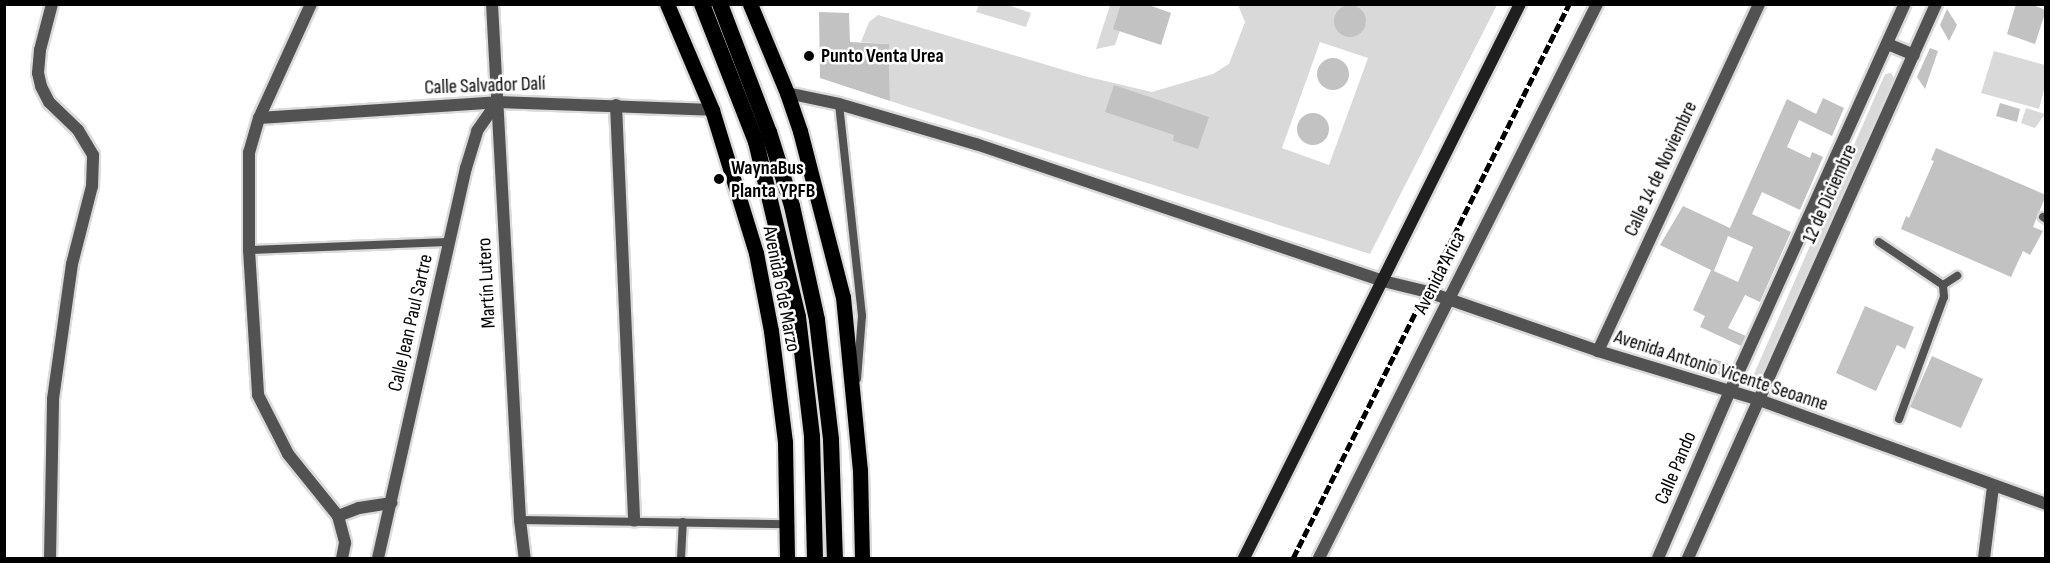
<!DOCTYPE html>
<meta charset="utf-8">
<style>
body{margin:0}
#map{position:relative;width:2050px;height:563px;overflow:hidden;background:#fff;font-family:"Sofia Sans Condensed",sans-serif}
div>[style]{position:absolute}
.green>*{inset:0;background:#d9d9d9}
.building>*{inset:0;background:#c2c2c2}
.round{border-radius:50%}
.roads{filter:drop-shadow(2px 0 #dbdbdb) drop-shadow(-2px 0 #dbdbdb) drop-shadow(0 2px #dbdbdb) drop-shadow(0 -2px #dbdbdb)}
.service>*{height:8px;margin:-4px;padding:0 4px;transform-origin:4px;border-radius:4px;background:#525252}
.minor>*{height:12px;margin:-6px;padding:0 6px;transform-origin:6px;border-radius:6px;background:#525252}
.tertiary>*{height:12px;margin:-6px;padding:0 6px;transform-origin:6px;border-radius:6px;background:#525252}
.secondary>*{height:12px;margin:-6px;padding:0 6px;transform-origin:6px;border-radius:6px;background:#1f1f1f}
.primary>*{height:15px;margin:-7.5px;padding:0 7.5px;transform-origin:7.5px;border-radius:7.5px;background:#000}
.trunk>*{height:16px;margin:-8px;padding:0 8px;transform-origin:8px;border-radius:8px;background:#000}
.rail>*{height:4.5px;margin-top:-2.25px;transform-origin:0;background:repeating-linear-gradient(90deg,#000 0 9px,transparent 0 12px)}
.dots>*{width:16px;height:16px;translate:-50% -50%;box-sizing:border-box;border:3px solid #fff;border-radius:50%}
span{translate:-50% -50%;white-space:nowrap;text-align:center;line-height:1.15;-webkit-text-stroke:5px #fff;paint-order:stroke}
.poi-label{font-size:20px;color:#000;font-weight:700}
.left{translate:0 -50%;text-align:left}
.street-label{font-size:20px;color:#000}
.frame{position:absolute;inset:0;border:6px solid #000;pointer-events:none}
</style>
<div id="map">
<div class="green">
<div style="clip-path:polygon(1005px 4px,1031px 13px,1026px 27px,976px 12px,979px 5px)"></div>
<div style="clip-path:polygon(1110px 5px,1129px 5px,1115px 45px,1096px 49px)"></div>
<div style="clip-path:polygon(evenodd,1238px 5px,1497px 5px,1370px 254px,890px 101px,889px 44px,861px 42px,869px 22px,878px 15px,1084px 76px,1152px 92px,1213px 74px,1229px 64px,1245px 22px,1238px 5px,1320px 42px,1368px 58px,1329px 165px,1282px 148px,1320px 42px)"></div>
<div style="clip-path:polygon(1994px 51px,2045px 65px,2045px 85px,2039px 109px,1981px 93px)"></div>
<div style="clip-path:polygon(1891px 73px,1894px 78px,1759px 385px,1753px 385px,1751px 381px,1885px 74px)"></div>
<div style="clip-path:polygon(2026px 108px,2045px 114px,2035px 128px,2021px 123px)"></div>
</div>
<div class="building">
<div style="clip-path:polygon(1121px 4px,1146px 4px,1171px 13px,1161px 45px,1113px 29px)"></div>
<div style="clip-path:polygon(2016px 4px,2030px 4px,2046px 10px,2035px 44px,2007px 34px)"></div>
<div class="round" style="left:1334px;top:5px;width:32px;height:32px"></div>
<div style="clip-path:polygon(1947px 9px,1957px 25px,1949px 41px,1940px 25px)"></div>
<div style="clip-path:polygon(819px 12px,849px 13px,850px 42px,889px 44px,890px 101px,820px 78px)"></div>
<div style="clip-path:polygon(1930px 48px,1938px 51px,1925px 89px,1917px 77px)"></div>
<div class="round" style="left:1317px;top:58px;width:32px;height:32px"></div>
<div style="clip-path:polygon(1114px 85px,1209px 117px,1198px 149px,1173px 141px,1174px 135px,1105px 112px)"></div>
<div style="clip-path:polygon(evenodd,1823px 98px,1844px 108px,1832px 136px,1799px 120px,1787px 147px,1810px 158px,1812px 152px,1823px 157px,1800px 210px,1762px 192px,1752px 214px,1791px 232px,1760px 302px,1745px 295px,1728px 328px,1746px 336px,1741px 346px,1700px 327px,1705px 316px,1693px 310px,1711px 270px,1660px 245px,1683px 206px,1730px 228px,1787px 99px,1816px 114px,1823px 98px,1728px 236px,1753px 247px,1738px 282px,1714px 271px,1728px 236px)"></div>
<div style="clip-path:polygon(2000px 103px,2020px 109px,2017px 122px,1996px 116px)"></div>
<div class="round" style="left:1297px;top:113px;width:32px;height:32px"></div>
<div style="clip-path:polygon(1936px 148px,2046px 195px,2033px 227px,2043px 231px,2030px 255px,2023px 251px,2011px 277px,1901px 229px,1906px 216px,1909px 218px,1934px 161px,1931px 160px)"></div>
<div style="clip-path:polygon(1865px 306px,1914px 327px,1905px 349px,1897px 345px,1876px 391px,1836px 373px)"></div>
<div style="clip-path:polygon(1932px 356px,1983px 379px,1961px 428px,1910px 407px)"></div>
<div style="clip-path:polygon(1711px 358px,1732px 365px,1729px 374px,1724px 376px,1706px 370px)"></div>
</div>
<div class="roads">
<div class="service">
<div style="left:839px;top:104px;width:213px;rotate:83.8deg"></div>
<div style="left:862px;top:316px;width:63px;rotate:94.5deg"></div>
<div style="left:2043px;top:217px;width:4px;rotate:34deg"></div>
<div style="left:1879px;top:242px;width:77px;rotate:33.9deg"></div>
<div style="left:1943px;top:285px;width:17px;rotate:-33deg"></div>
<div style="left:249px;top:250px;width:200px;rotate:-2.3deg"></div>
<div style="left:1899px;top:419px;width:130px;rotate:-69.8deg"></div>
<div style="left:1944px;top:297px;width:12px;rotate:-95deg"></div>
<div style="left:520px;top:520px;width:268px;rotate:0.9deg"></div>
<div style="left:681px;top:558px;width:36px;rotate:-87deg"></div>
</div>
<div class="minor">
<div style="left:492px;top:4px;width:517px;rotate:86.89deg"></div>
<div style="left:520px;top:520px;width:38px;rotate:83deg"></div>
<div style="left:1888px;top:44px;width:28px;rotate:23deg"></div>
<div style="left:787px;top:93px;width:53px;rotate:11.9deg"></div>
<div style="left:839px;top:104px;width:143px;rotate:16.3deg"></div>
<div style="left:976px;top:144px;width:429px;rotate:18.6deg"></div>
<div style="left:616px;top:105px;width:416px;rotate:87.5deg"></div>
<div style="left:259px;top:118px;width:239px;rotate:-3.8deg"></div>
<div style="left:497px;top:102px;width:215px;rotate:2.1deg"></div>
<div style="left:1598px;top:351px;width:383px;rotate:-65.1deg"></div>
<div style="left:338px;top:516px;width:22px;rotate:-21deg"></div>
<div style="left:359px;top:508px;width:33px;rotate:-9deg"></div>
<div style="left:50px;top:558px;width:159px;rotate:-88.9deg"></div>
<div style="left:53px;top:399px;width:136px;rotate:-82deg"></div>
<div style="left:72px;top:264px;width:81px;rotate:-75.6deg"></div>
<div style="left:92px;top:186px;width:31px;rotate:-88deg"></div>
<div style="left:93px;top:155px;width:29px;rotate:-121deg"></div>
<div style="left:78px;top:130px;width:40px;rotate:-136deg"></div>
<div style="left:49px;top:102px;width:18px;rotate:-117deg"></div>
<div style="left:41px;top:86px;width:13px;rotate:-103deg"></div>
<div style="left:38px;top:73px;width:23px;rotate:-85deg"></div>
<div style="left:40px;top:50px;width:48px;rotate:-75.4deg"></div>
<div style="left:378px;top:558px;width:400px;rotate:-77.3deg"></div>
<div style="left:466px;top:168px;width:39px;rotate:-73deg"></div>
<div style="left:477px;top:131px;width:35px;rotate:-55deg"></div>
<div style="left:1319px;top:558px;width:620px;rotate:-63.35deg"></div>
<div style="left:1658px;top:558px;width:180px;rotate:-66.7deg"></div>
<div style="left:1729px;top:393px;width:427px;rotate:-65.7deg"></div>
<div style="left:1688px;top:558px;width:607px;rotate:-65.88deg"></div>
<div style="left:1984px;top:558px;width:72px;rotate:-82.8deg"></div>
</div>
<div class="tertiary">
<div style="left:311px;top:4px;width:125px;rotate:114.5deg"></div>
<div style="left:259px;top:118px;width:35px;rotate:106deg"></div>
<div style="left:249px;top:152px;width:98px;rotate:90deg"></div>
<div style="left:249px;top:250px;width:145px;rotate:86.4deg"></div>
<div style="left:258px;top:395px;width:66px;rotate:63deg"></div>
<div style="left:288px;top:454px;width:80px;rotate:51.1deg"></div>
<div style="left:338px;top:516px;width:28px;rotate:75deg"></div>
<div style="left:345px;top:543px;width:15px;rotate:101deg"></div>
<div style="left:1383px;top:281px;width:46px;rotate:13.7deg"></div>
<div style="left:1428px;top:292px;width:180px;rotate:19.1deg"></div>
<div style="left:1598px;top:351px;width:168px;rotate:16.9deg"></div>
<div style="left:1759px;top:400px;width:305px;rotate:19.9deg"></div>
</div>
<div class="secondary">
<div style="left:1244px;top:558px;width:619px;rotate:-63.52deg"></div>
</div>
<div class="primary">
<div style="left:667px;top:4px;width:115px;rotate:67deg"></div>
<div style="left:712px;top:110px;width:150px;rotate:72.9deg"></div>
<div style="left:756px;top:253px;width:79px;rotate:79.1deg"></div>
<div style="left:771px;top:331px;width:112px;rotate:82.8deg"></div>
<div style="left:785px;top:442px;width:116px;rotate:89deg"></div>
<div style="left:750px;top:4px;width:96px;rotate:67.4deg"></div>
<div style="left:787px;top:93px;width:40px;rotate:71.1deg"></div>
<div style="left:800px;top:131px;width:171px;rotate:75.5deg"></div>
<div style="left:843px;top:297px;width:174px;rotate:84.4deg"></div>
<div style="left:860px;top:470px;width:88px;rotate:88.7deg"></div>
</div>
<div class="trunk">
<div style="left:702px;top:4px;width:148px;rotate:68.6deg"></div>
<div style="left:756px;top:142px;width:180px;rotate:76.5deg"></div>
<div style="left:798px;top:317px;width:121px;rotate:83.3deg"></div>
<div style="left:812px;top:437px;width:121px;rotate:88.6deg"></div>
<div style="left:720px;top:4px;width:137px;rotate:69.1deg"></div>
<div style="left:769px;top:132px;width:77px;rotate:72.7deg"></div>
<div style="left:792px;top:206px;width:117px;rotate:77.6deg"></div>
<div style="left:817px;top:320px;width:121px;rotate:83.3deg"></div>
<div style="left:831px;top:440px;width:118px;rotate:88.1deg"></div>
</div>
</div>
<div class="rail">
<div style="left:1293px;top:558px;width:619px;rotate:-63.52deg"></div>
</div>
<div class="dots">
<div style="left:809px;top:56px;background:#000"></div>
<div style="left:719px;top:179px;background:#000"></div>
</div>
<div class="poi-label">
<span class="left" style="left:821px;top:56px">Punto Venta Urea</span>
<span class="left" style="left:731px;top:180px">WaynaBus<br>Planta YPFB</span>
</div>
<div class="street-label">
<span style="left:485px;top:86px;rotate:-2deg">Calle Salvador Dalí</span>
<span style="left:1661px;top:169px;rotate:-65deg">Calle 14 de Noviembre</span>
<span style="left:1830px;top:194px;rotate:-66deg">12 de Diciembre</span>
<span style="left:1440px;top:273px;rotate:-63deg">Avenida Arica</span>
<span style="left:487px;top:283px;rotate:-93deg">Martín Lutero</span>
<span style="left:781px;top:289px;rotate:79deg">Avenida 6 de Marzo</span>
<span style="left:411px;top:323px;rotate:-77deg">Calle Jean Paul Sartre</span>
<span style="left:1721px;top:371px;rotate:18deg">Avenida Antonio Vicente Seoanne</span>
<span style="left:1676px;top:468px;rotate:-67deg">Calle Pando</span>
</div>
<div class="frame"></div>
</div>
